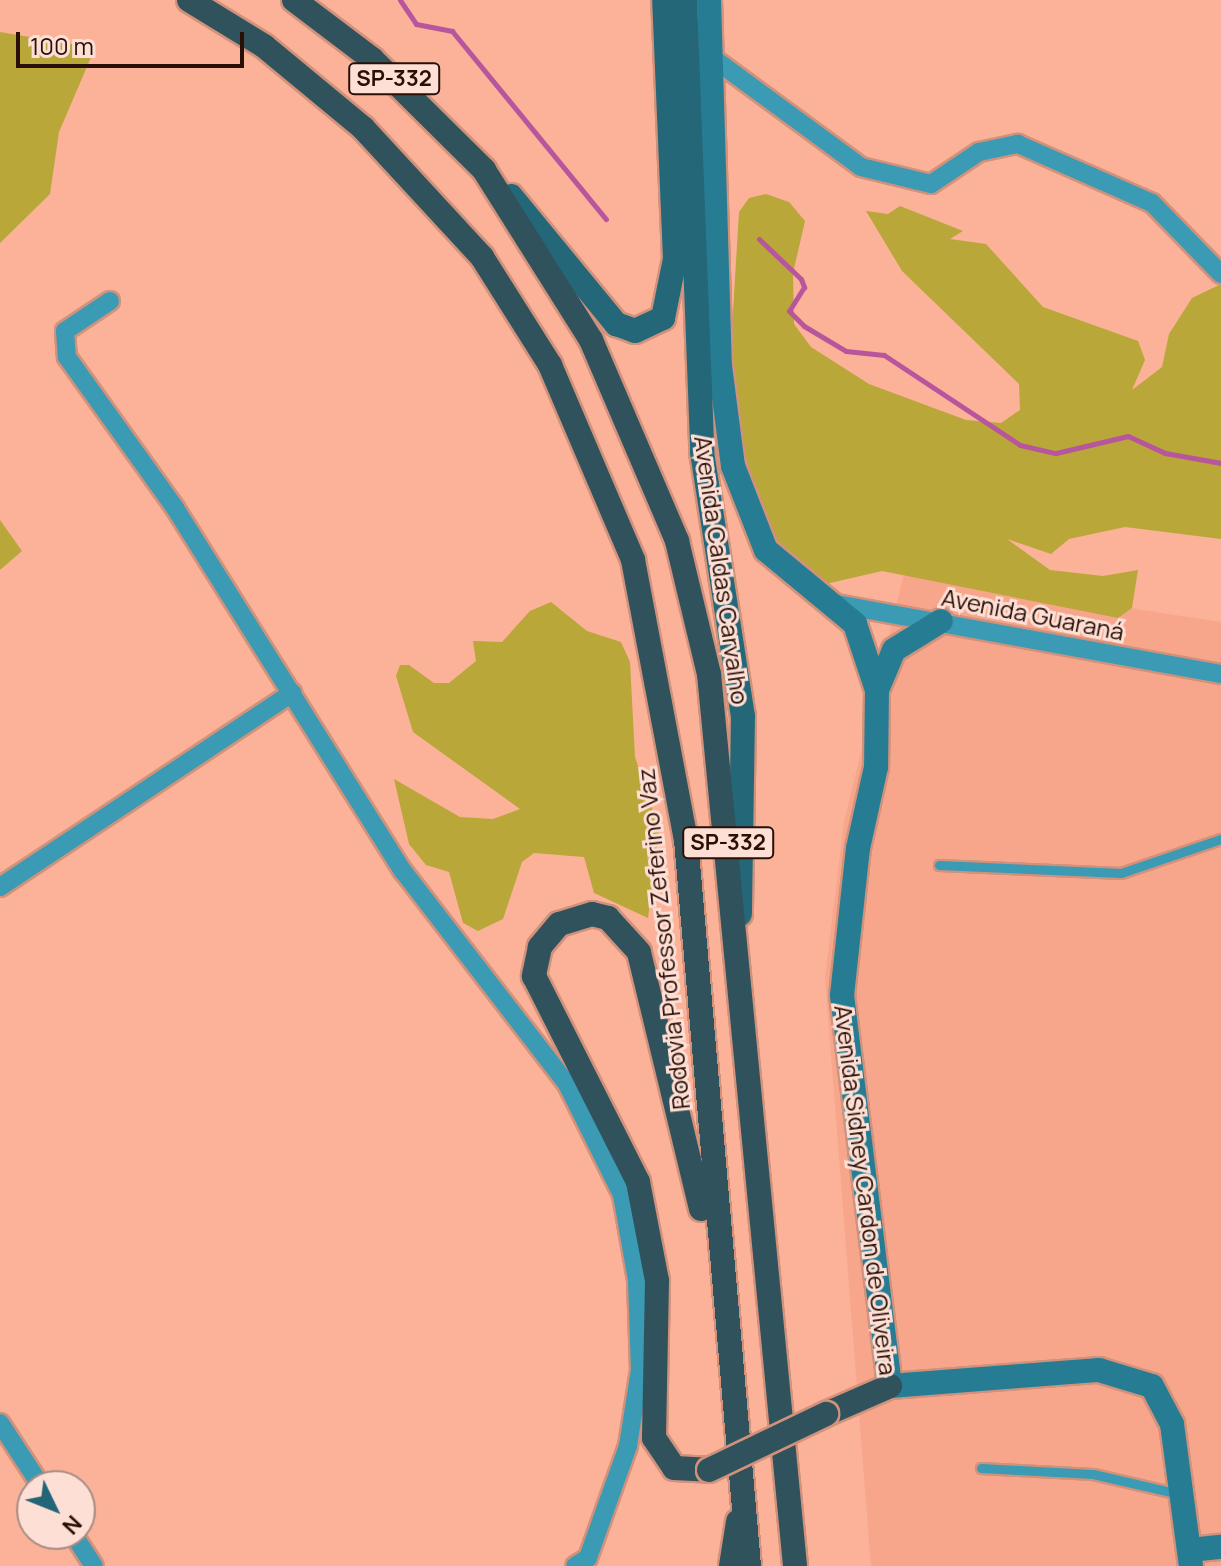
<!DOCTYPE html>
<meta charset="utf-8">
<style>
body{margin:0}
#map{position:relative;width:1221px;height:1566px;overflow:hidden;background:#fbb299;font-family:Manrope,sans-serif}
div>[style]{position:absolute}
.built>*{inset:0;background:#f7a68c}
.green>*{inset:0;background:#baa739}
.stream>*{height:5px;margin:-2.5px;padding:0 2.5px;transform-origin:2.5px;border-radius:2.5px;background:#b8569d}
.roads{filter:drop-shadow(2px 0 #d1927c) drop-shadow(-2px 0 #d1927c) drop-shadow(0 2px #d1927c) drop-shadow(0 -2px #d1927c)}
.lane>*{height:9px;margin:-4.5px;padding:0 4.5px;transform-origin:4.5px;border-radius:4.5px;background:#3b9ab4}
.street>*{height:18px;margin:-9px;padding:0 9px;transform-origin:9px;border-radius:9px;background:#3b9ab4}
.secondary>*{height:24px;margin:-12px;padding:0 12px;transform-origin:12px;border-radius:12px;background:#267d93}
.primary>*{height:24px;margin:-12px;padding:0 12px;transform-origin:12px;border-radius:12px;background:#236779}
.highway>*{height:24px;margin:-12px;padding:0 12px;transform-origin:12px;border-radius:12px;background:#30525c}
.bridges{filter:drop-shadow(2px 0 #d1927c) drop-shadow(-2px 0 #d1927c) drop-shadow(0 2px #d1927c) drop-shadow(0 -2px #d1927c)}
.highway-bridge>*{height:24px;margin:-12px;padding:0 12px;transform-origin:12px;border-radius:12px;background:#30525c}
span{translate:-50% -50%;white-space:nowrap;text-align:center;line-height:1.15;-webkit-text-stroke:6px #fedfd5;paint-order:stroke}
.shield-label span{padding:2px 6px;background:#fedfd5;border:2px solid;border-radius:6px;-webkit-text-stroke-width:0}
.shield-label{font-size:22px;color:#291007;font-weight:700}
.street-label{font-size:24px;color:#291007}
.north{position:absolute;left:16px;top:1470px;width:80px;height:80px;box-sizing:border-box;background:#fedfd5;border:2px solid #a98c83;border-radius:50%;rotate:133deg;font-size:22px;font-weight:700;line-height:32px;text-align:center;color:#291007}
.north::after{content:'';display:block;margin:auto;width:28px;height:36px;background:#216577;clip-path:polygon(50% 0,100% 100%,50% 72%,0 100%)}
.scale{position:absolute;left:16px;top:32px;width:228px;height:36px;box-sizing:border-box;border:4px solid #291007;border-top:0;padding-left:10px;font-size:24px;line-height:28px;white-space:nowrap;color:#291007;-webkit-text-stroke:6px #fedfd5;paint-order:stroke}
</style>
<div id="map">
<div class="built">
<div style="clip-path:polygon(904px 574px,1221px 622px,1221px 1566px,871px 1566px,825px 978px,844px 822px)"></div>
</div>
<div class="green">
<div style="clip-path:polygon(0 32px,95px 48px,59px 132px,50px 194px,0 243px)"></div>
<div style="clip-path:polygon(766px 194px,789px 202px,805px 221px,793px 273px,794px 324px,811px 347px,869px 384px,966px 420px,1001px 423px,1020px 410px,1019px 384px,902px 271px,866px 211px,888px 214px,900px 206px,963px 231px,950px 239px,986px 244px,1043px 307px,1138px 341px,1145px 360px,1132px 390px,1162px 367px,1169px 334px,1192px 298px,1221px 284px,1221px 539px,1125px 527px,1069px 539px,1051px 554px,1007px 539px,1050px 570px,1103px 576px,1138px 570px,1132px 608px,1118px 618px,882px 571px,817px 586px,753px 513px,728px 394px,739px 212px,749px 198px)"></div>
<div style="clip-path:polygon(0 520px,22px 551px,0 570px)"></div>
<div style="clip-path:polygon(551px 602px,587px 631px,621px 642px,630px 662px,635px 757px,659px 829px,648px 918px,594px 893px,584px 857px,534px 853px,522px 862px,503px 919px,478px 931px,463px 923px,449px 872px,426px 865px,409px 844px,394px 779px,460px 817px,493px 819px,520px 809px,413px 732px,396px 676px,400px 665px,409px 665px,434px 683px,449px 683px,476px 661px,473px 641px,502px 642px,530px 611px)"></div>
</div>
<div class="stream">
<div style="left:400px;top:0;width:29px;rotate:56deg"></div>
<div style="left:416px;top:24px;width:37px;rotate:11deg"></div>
<div style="left:452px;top:31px;width:243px;rotate:50.7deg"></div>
<div style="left:759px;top:239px;width:58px;rotate:43.6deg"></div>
<div style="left:801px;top:279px;width:9px;rotate:69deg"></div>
<div style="left:804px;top:287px;width:28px;rotate:122deg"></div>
<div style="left:789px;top:311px;width:21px;rotate:45deg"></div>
<div style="left:804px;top:326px;width:49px;rotate:30.8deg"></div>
<div style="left:846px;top:351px;width:38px;rotate:6deg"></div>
<div style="left:884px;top:355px;width:163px;rotate:33.5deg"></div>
<div style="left:1020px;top:445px;width:37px;rotate:13deg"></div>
<div style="left:1056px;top:453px;width:74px;rotate:-13.3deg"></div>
<div style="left:1128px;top:436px;width:41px;rotate:24.7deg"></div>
<div style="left:1165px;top:453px;width:57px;rotate:10.1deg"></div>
</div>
<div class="roads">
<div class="lane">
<div style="left:939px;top:865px;width:182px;rotate:2.5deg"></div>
<div style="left:1121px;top:873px;width:106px;rotate:-18.8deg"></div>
<div style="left:981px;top:1468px;width:112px;rotate:3.1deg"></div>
<div style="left:1093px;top:1474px;width:88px;rotate:13.1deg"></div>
</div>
<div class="street">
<div style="left:710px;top:56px;width:187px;rotate:36.3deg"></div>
<div style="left:861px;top:167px;width:72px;rotate:13.7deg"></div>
<div style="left:931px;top:184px;width:58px;rotate:-33.7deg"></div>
<div style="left:979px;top:152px;width:40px;rotate:-12deg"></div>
<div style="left:1018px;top:144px;width:146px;rotate:23.8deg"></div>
<div style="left:1152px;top:203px;width:99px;rotate:45.8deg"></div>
<div style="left:110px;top:301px;width:54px;rotate:146.3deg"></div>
<div style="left:65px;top:331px;width:26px;rotate:86deg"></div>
<div style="left:67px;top:357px;width:186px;rotate:54.4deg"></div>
<div style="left:175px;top:508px;width:429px;rotate:57.9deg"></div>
<div style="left:403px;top:871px;width:269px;rotate:52.4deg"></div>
<div style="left:567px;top:1084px;width:124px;rotate:63.6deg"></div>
<div style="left:622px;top:1195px;width:86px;rotate:80deg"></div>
<div style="left:637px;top:1280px;width:90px;rotate:88.1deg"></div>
<div style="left:640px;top:1370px;width:77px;rotate:99deg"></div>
<div style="left:628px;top:1446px;width:119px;rotate:109.7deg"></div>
<div style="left:588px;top:1558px;width:15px;rotate:148deg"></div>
<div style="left:836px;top:604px;width:391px;rotate:10.3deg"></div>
<div style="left:0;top:887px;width:351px;rotate:-33.6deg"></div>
<div style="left:0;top:1423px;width:75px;rotate:56.9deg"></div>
<div style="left:73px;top:1534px;width:38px;rotate:57deg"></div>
</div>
<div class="secondary">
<div style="left:709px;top:0;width:366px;rotate:88.3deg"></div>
<div style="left:720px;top:366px;width:101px;rotate:82.6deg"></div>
<div style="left:733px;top:466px;width:90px;rotate:68.6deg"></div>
<div style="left:766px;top:550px;width:116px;rotate:39.7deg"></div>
<div style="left:855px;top:624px;width:70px;rotate:71.6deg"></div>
<div style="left:877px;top:690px;width:77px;rotate:90.7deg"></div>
<div style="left:876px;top:767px;width:83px;rotate:102.5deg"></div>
<div style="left:858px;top:848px;width:148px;rotate:96.2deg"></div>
<div style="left:842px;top:995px;width:394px;rotate:83deg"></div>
<div style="left:890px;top:1386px;width:210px;rotate:-4.4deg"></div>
<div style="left:1099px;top:1370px;width:55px;rotate:16.8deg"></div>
<div style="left:1152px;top:1386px;width:43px;rotate:62.2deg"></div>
<div style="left:1172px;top:1424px;width:143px;rotate:82.4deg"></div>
<div style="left:877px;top:690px;width:43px;rotate:-67deg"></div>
<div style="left:894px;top:650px;width:55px;rotate:-31.7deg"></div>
<div style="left:1190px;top:1550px;width:31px;rotate:-6deg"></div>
</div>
<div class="primary">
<div style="left:685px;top:0;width:452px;rotate:87.8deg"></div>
<div style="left:702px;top:452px;width:267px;rotate:81.2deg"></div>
<div style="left:743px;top:716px;width:198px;rotate:90.9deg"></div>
<div style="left:511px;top:196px;width:166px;rotate:50.6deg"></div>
<div style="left:616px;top:324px;width:20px;rotate:20deg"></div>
<div style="left:635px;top:331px;width:31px;rotate:-25deg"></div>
<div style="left:663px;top:318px;width:60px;rotate:-78.5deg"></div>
<div style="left:675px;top:259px;width:259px;rotate:-92.4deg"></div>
</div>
<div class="highway">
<div style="left:189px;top:0;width:88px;rotate:31.5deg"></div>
<div style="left:264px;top:46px;width:129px;rotate:39.6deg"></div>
<div style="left:363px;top:128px;width:176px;rotate:47.3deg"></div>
<div style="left:482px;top:257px;width:128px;rotate:57.8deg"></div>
<div style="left:550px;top:365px;width:212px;rotate:66.9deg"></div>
<div style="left:633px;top:560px;width:285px;rotate:79.3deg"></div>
<div style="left:686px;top:840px;width:729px;rotate:85.04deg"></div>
<div style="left:294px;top:0;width:98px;rotate:37.1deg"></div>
<div style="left:372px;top:59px;width:158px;rotate:44.7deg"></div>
<div style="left:484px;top:170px;width:201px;rotate:57.8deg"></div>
<div style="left:591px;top:340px;width:219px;rotate:66.8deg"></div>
<div style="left:677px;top:541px;width:137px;rotate:76.5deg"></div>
<div style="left:709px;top:674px;width:896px;rotate:84.49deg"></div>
<div style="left:701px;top:1209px;width:264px;rotate:-103.6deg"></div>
<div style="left:639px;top:952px;width:46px;rotate:-132.4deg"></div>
<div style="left:608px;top:918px;width:16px;rotate:-166deg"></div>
<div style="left:592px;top:914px;width:34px;rotate:163deg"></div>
<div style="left:559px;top:924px;width:30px;rotate:130deg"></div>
<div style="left:540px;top:947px;width:30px;rotate:102deg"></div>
<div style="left:534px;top:976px;width:231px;rotate:63.2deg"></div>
<div style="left:638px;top:1182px;width:101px;rotate:79.1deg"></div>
<div style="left:657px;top:1281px;width:157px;rotate:91.1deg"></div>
<div style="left:654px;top:1438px;width:36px;rotate:56deg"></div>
<div style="left:674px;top:1468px;width:35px;rotate:3deg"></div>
<div style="left:826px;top:1414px;width:70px;rotate:-23.6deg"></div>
<div style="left:731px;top:1566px;width:45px;rotate:-81deg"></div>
</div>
</div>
<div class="bridges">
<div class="highway-bridge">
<div style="left:709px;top:1470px;width:130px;rotate:-25.6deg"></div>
</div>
</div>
<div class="shield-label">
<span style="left:394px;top:79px">SP-332</span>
<span style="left:728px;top:843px">SP-332</span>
</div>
<div class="street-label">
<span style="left:722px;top:570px;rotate:82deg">Avenida Caldas Carvalho</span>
<span style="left:1033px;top:614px;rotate:11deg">Avenida Guaraná</span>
<span style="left:663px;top:939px;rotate:-96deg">Rodovia Professor Zeferino Vaz</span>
<span style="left:866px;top:1190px;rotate:83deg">Avenida Sidney Cardon de Oliveira</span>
</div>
<div class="north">N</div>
<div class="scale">100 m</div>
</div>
